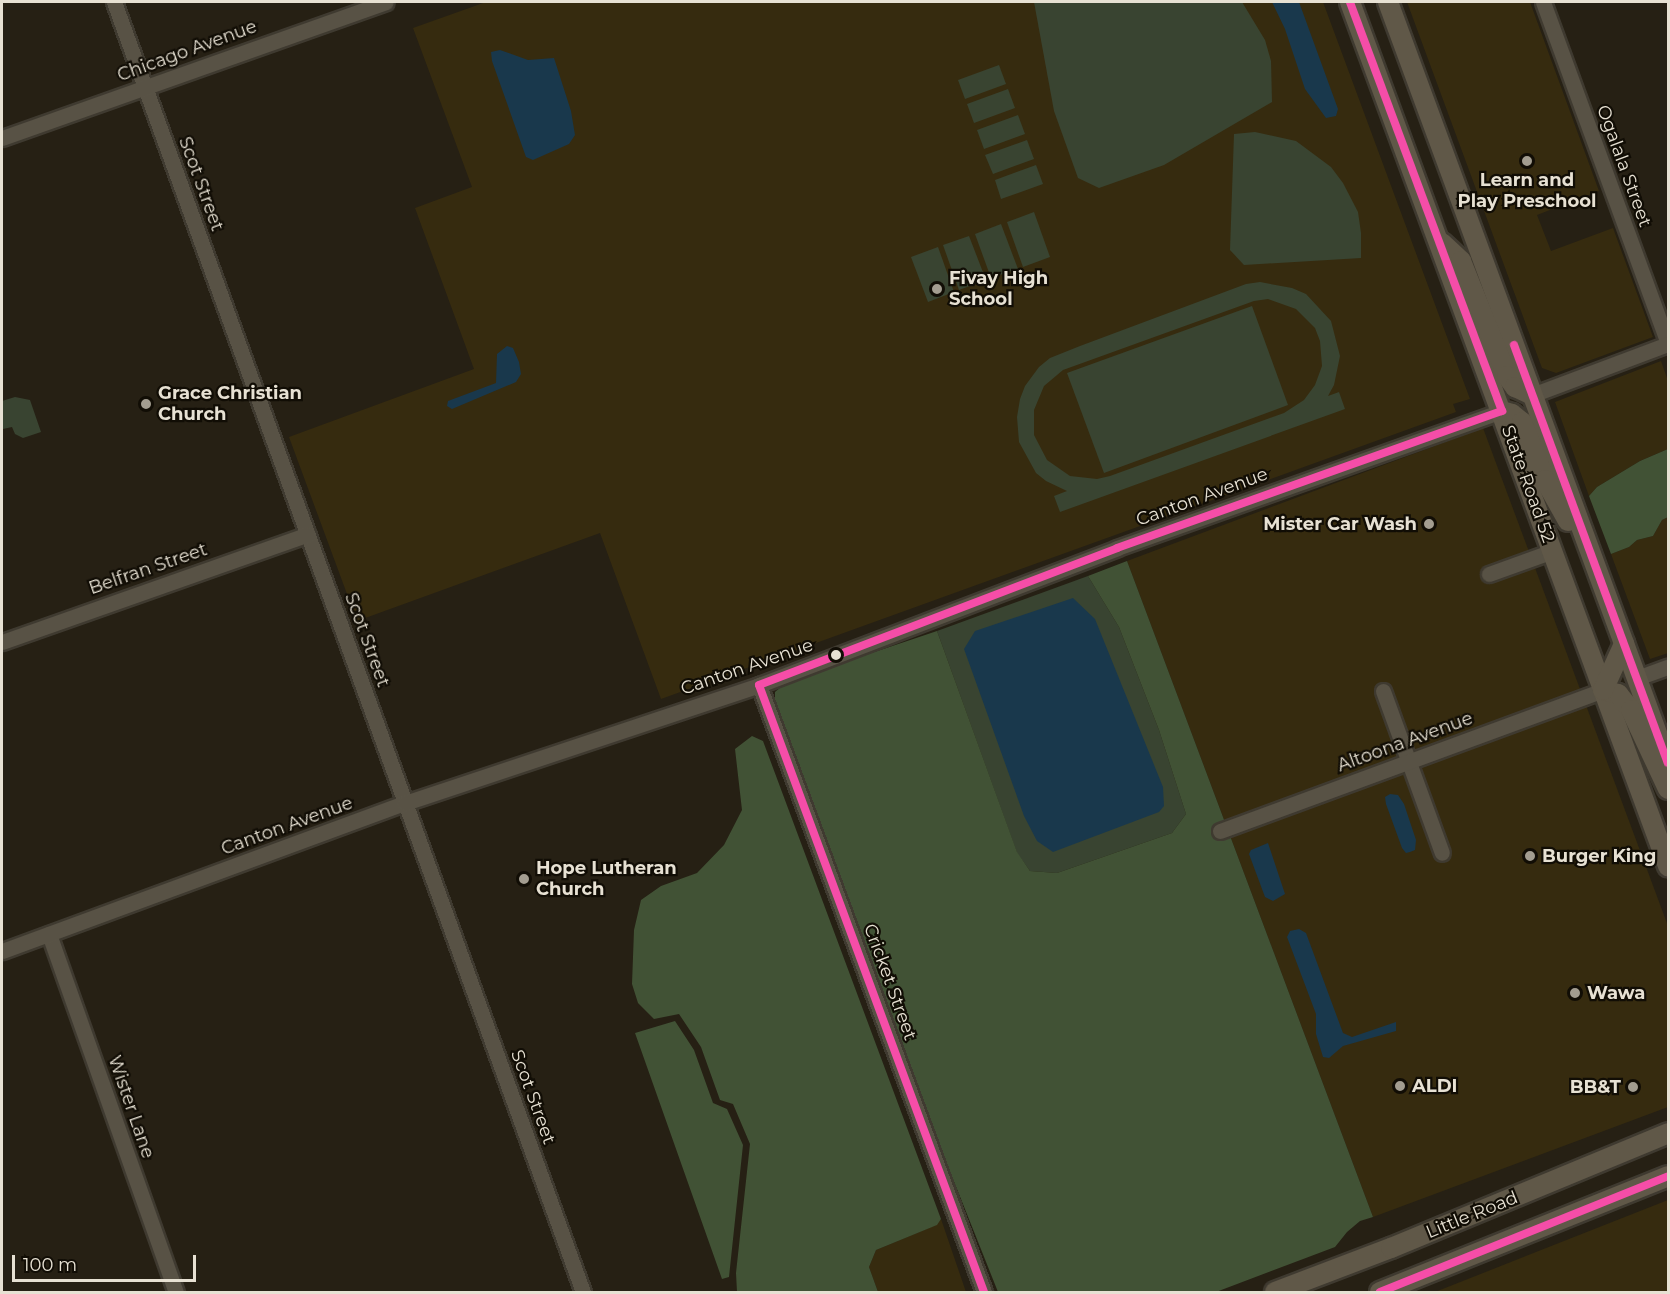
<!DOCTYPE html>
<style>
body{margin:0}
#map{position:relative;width:1670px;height:1294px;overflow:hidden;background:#262014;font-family:Montserrat,sans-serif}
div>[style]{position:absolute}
.built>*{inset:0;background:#362b0f}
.green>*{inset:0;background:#394431}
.forest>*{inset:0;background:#415235}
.water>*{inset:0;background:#19384c}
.roads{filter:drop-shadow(2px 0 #3f3a30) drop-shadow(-2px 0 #3f3a30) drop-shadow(0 2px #3f3a30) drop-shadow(0 -2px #3f3a30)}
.minor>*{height:15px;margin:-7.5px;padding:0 7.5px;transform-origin:7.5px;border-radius:7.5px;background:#585245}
.major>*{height:20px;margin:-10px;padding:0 10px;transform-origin:10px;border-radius:10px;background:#605848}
.bus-1>*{height:8px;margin:-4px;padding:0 4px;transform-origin:4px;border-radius:4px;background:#f54da8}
.dots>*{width:16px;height:16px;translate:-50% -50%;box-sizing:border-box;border:3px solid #110d05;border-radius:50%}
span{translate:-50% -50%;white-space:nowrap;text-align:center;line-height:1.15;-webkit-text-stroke:4.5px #110d05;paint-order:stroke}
.street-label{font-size:18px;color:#e7e1d3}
.poi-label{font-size:18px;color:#e7e1d3;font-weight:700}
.left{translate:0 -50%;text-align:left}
.right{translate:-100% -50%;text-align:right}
.frame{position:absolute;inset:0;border:3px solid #e7e1d3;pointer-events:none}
.scale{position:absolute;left:12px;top:1255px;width:184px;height:27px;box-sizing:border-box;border:3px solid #e7e1d3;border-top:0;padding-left:8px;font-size:18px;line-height:21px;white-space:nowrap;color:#e7e1d3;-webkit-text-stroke:4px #110d05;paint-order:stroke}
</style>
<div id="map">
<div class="built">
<div style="clip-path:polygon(486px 2px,1323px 2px,1470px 399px,1453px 404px,1456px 412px,661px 699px,600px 533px,357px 621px,289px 437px,474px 369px,415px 208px,472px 187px,413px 28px)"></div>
<div style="clip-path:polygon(1407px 2px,1530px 2px,1599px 191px,1537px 215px,1551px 251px,1613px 228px,1653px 337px,1556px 373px,1542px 368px)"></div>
<div style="clip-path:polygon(1661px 361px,1668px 381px,1668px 449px,1640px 461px,1597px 487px,1589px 496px,1555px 402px)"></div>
<div style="clip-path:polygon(1483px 428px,1668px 926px,1668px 1107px,1373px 1217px,1127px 561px)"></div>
<div style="clip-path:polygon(1668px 517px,1668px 653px,1650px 659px,1611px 554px,1629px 547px,1637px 540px,1653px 536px,1662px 520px)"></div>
<div style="clip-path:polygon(1668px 1200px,1668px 1292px,1435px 1292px)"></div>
<div style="clip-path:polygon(941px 1219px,966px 1292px,878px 1292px,869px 1267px,876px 1250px,936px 1225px)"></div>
</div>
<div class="green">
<div style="clip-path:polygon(1034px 2px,1242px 2px,1265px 40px,1271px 61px,1272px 102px,1164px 165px,1099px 188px,1078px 178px,1054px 111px)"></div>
<div style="clip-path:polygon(999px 65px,1006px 84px,965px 99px,958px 80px)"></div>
<div style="clip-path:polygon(1008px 89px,1015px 108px,974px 123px,967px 104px)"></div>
<div style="clip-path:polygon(1018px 115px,1025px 134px,984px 149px,977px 130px)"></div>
<div style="clip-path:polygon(1255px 132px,1296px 141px,1331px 167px,1343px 183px,1358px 212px,1361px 233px,1361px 258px,1244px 265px,1230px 250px,1234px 134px)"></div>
<div style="clip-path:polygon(1027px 140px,1034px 159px,993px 174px,985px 155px)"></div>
<div style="clip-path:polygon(1036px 165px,1043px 184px,1001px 199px,995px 180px)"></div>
<div style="clip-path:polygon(1034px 212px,1050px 257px,1023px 267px,1007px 222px)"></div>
<div style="clip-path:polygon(1001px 224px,1018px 269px,991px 278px,975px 234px)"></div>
<div style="clip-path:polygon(969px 236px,986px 280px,959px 290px,943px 245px)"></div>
<div style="clip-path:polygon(938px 247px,954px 292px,928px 302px,911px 257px)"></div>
<div style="clip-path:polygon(evenodd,1260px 282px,1292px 288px,1306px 294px,1331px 321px,1340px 356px,1334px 385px,1328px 396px,1339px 392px,1345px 409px,1060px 512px,1054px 496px,1067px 491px,1046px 481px,1036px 473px,1019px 442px,1017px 417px,1020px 399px,1025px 386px,1039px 367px,1050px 358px,1080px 346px,1246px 284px,1260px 282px,1268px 299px,1296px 309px,1315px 328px,1320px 341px,1322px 366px,1315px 385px,1304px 400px,1284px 413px,1110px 476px,1097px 479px,1070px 476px,1047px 460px,1034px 435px,1034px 410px,1044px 386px,1063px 370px,1254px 301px,1268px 299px)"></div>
<div style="clip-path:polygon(1252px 306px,1288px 405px,1104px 473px,1067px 373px)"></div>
<div style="clip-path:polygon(15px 397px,30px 400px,41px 432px,23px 438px,15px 434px,12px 427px,3px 429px,2px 401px)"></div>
<div style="clip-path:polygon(1088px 576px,1119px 627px,1159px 730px,1186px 814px,1172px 833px,1057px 873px,1030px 871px,1017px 853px,937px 631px)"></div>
</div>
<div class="forest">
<div style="clip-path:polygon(1668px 449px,1668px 517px,1662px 520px,1653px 536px,1637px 540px,1629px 547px,1611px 554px,1589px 496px,1597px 487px,1640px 461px)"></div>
<div style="clip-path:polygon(1127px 561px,1373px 1217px,1360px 1221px,1347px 1232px,1335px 1247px,1216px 1292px,998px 1292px,949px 1169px,775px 700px,775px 692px,788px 681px,937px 631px,1017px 852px,1030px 871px,1057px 873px,1172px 833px,1186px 814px,1159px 730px,1119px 627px,1088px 576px)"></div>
<div style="clip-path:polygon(752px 736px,763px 741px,941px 1219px,937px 1225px,876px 1250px,869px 1267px,878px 1292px,737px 1292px,736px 1273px,750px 1144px,733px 1104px,720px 1100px,701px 1047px,679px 1014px,654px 1019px,638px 1003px,632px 984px,634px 930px,641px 900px,661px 886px,697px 873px,724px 845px,742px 810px,735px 749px)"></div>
<div style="clip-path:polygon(675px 1021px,694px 1050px,713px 1103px,727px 1109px,743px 1145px,729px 1277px,722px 1279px,635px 1033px)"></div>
</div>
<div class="water">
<div style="clip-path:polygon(1272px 2px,1299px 2px,1338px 109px,1336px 116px,1326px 118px,1305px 89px,1285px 29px)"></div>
<div style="clip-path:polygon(500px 50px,528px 60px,554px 58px,571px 111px,575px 135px,569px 144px,533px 160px,526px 157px,492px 61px,491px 52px)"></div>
<div style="clip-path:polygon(507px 346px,513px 348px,519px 362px,521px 374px,516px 382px,452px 409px,447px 406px,448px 401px,496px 383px,497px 354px)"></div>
<div style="clip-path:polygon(1073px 598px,1095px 619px,1163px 787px,1164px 806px,1159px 812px,1053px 852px,1037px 841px,1024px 816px,964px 649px,975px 631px)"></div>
<div style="clip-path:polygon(1390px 794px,1398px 795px,1404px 804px,1416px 840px,1415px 850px,1410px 852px,1406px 853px,1402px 848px,1386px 804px,1385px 797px)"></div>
<div style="clip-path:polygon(1268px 843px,1285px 894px,1273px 901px,1265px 897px,1249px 854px,1251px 850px)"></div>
<div style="clip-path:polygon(1299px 929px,1306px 933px,1343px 1033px,1352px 1037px,1396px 1022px,1396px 1031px,1343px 1046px,1329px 1058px,1323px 1057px,1316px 1034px,1316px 1014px,1287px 937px,1290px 931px)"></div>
</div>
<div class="roads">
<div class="minor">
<div style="left:114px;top:2px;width:1373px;rotate:70.02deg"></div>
<div style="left:1543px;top:2px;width:363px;rotate:69.9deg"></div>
<div style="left:2px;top:138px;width:407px;rotate:-19.5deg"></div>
<div style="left:1532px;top:395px;width:145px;rotate:-20.6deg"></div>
<div style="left:1489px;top:574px;width:68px;rotate:-19.8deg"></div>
<div style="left:2px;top:642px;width:324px;rotate:-19.4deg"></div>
<div style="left:1637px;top:678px;width:33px;rotate:-20deg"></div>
<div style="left:759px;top:685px;width:647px;rotate:69.66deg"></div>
<div style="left:1383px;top:691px;width:172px;rotate:70deg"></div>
<div style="left:1220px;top:831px;width:408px;rotate:-20.2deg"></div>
<div style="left:49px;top:934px;width:380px;rotate:70.5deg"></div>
<div style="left:2px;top:951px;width:429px;rotate:-20.2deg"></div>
<div style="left:405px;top:803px;width:373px;rotate:-18.4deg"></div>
<div style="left:759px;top:685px;width:383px;rotate:-20.9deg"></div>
<div style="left:1117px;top:548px;width:409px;rotate:-19.6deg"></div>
</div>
<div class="major">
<div style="left:1350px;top:2px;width:921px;rotate:69.79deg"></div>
<div style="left:1388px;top:2px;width:811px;rotate:69.8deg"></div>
<div style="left:1442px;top:243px;width:26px;rotate:43deg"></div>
<div style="left:1461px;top:261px;width:124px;rotate:68.2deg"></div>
<div style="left:1507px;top:376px;width:14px;rotate:54deg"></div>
<div style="left:1515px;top:387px;width:19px;rotate:25deg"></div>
<div style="left:1502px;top:411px;width:10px;rotate:17deg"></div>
<div style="left:1512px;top:414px;width:13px;rotate:39deg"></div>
<div style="left:1522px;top:422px;width:62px;rotate:68.4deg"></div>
<div style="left:1545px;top:480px;width:47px;rotate:60.7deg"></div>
<div style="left:1603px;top:690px;width:16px;rotate:15deg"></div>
<div style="left:1618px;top:694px;width:21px;rotate:51deg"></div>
<div style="left:1631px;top:710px;width:87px;rotate:64.9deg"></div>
<div style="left:1603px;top:690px;width:51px;rotate:-65.5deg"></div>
<div style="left:1275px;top:1292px;width:124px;rotate:-20.8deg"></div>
<div style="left:1391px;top:1248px;width:300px;rotate:-22.5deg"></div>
<div style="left:1380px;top:1292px;width:310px;rotate:-21.9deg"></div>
</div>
</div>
<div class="bus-1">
<div style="left:1514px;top:345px;width:445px;rotate:69.8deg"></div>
<div style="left:984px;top:1292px;width:647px;rotate:-110.34deg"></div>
<div style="left:759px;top:685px;width:383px;rotate:-20.9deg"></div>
<div style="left:1117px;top:548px;width:409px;rotate:-19.6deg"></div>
<div style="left:1502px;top:411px;width:436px;rotate:-110.4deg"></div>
<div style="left:1380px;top:1292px;width:310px;rotate:-21.9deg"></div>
</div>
<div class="dots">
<div style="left:1527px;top:161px;background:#a39d90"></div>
<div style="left:937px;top:289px;background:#a39d90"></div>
<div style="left:146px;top:404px;background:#a39d90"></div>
<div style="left:1429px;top:524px;background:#a39d90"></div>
<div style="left:836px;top:655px;background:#e7e1d3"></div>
<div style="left:1530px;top:856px;background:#a39d90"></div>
<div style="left:524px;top:879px;background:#a39d90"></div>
<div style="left:1575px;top:993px;background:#a39d90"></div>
<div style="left:1400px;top:1086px;background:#a39d90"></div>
<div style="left:1633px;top:1087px;background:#a39d90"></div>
</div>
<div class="street-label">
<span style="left:187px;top:51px;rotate:-20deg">Chicago Avenue</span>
<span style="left:1624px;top:166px;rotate:70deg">Ogalala Street</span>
<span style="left:201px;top:184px;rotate:70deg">Scot Street</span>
<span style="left:1528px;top:484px;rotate:70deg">State Road 52</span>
<span style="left:1202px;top:497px;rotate:-20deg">Canton Avenue</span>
<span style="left:148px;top:569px;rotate:-19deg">Belfran Street</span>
<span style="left:367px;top:640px;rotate:70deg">Scot Street</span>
<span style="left:747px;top:667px;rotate:-19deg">Canton Avenue</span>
<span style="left:1405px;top:742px;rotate:-20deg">Altoona Avenue</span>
<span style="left:287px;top:826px;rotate:-20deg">Canton Avenue</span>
<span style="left:890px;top:982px;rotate:70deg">Cricket Street</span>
<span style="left:533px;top:1097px;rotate:70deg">Scot Street</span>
<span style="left:131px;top:1107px;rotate:71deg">Wister Lane</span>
<span style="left:1472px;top:1215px;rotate:-22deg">Little Road</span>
</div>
<div class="poi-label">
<span style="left:1527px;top:191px">Learn and<br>Play Preschool</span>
<span class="left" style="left:949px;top:289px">Fivay High<br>School</span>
<span class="left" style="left:158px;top:404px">Grace Christian<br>Church</span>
<span class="right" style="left:1417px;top:524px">Mister Car Wash</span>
<span class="left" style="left:1542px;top:856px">Burger King</span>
<span class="left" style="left:536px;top:879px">Hope Lutheran<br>Church</span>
<span class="left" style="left:1587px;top:993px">Wawa</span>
<span class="left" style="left:1412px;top:1086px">ALDI</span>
<span class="right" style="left:1621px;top:1087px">BB&amp;T</span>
</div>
<div class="frame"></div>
<div class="scale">100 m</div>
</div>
